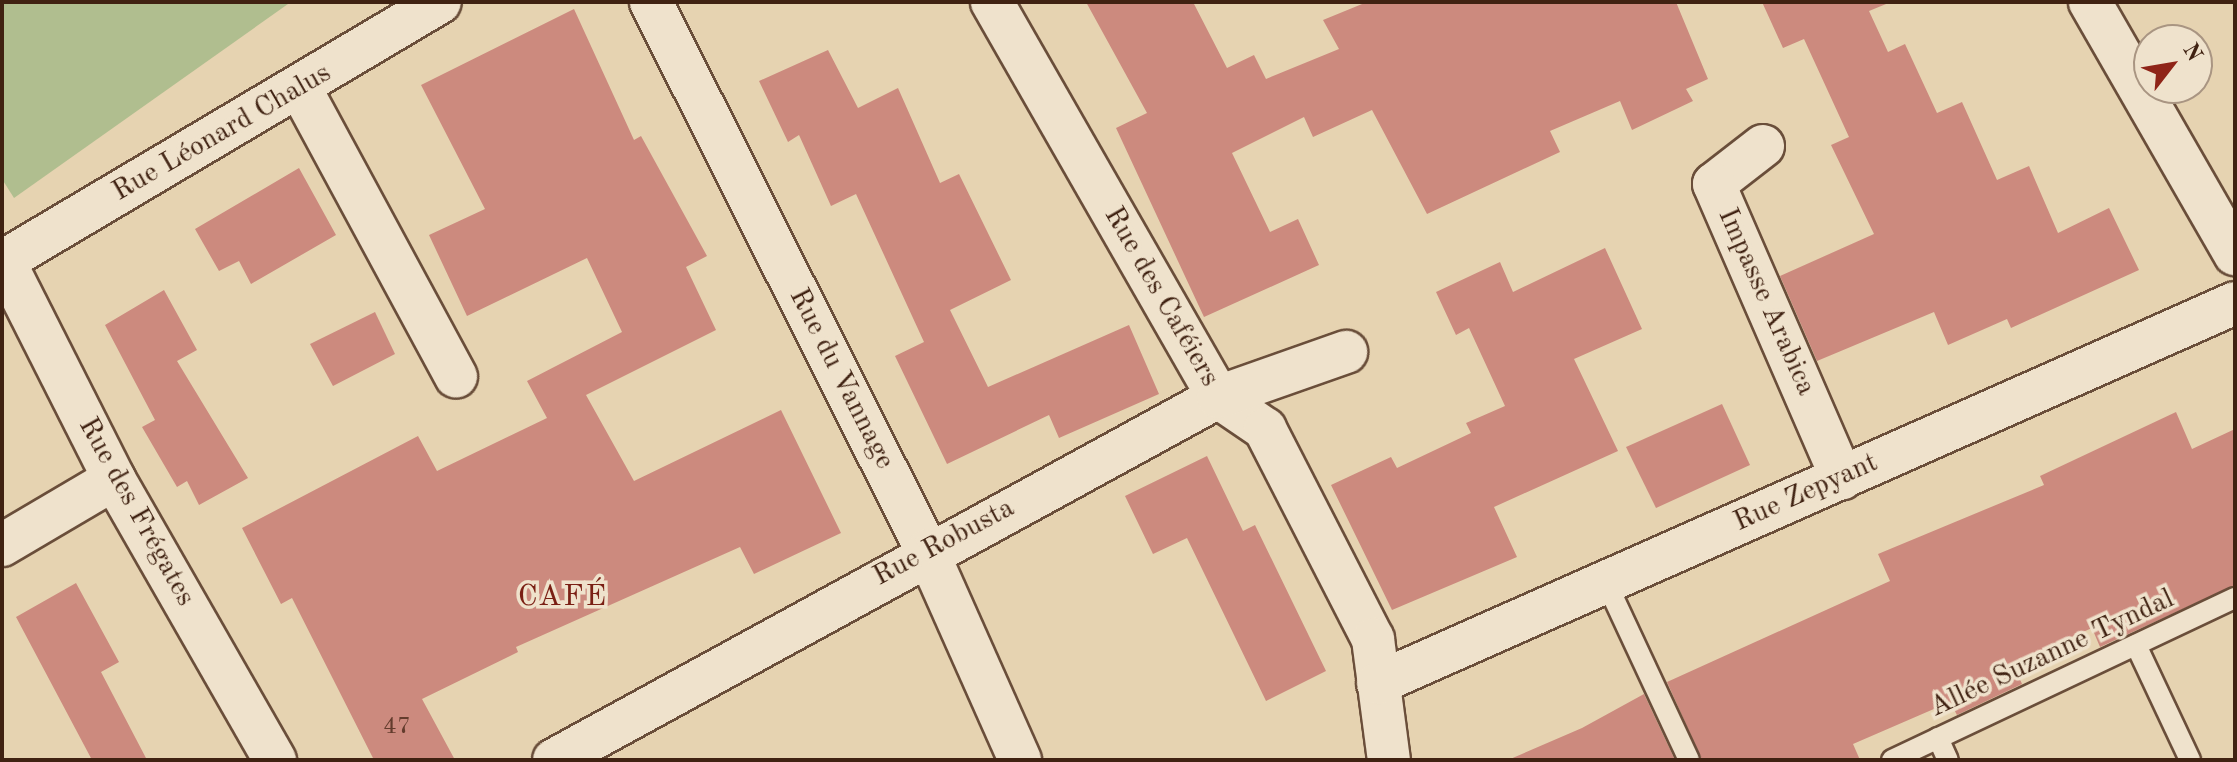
<!DOCTYPE html>
<meta charset="utf-8">
<style>
body{margin:0}
#map{position:relative;width:2237px;height:762px;overflow:hidden;background:#e6d3b1;font-family:"Old Standard TT",serif}
div>[style]{position:absolute}
.green>*{inset:0;background:#b0be8f}
.building>*{inset:0;background:#cc8a7e}
.roads{filter:drop-shadow(2px 0 #6a4e3a) drop-shadow(-2px 0 #6a4e3a) drop-shadow(0 2px #6a4e3a) drop-shadow(0 -2px #6a4e3a)}
.service>*{height:20px;margin:-10px;padding:0 10px;transform-origin:10px;border-radius:10px;background:#efe2cc}
.minor>*{height:42px;margin:-21px;padding:0 21px;transform-origin:21px;border-radius:21px;background:#efe2cc}
span{translate:-50% -50%;white-space:nowrap;text-align:center;line-height:1.15;-webkit-text-stroke:7px #efe2cc;paint-order:stroke}
.number-label{font-size:24px;color:#633c2d}
.number-label span{-webkit-text-stroke-width:0}
.street-label{font-size:28px;color:#402212}
.neighbourhood-label{font-size:30px;color:#7a1f14;letter-spacing:2px}
.frame{position:absolute;inset:0;border:4px solid #402212;pointer-events:none}
.north{position:absolute;left:2133px;top:24px;width:80px;height:80px;box-sizing:border-box;background:#efe2cc;border:2px solid #a99582;border-radius:50%;rotate:59deg;font-size:22px;font-weight:700;line-height:32px;text-align:center;color:#402212}
.north::after{content:'';display:block;margin:auto;width:28px;height:36px;background:#8f2418;clip-path:polygon(50% 0,100% 100%,50% 72%,0 100%)}
</style>
<div id="map">
<div class="green">
<div style="clip-path:polygon(2px 2px,286px 2px,288px 4px,14px 198px,2px 179px)"></div>
</div>
<div class="building">
<div style="clip-path:polygon(1086px 2px,1193px 2px,1227px 68px,1254px 55px,1266px 79px,1339px 49px,1323px 20px,1367px 2px,1676px 2px,1708px 79px,1686px 89px,1693px 101px,1632px 130px,1620px 101px,1550px 131px,1560px 152px,1427px 214px,1372px 110px,1313px 137px,1304px 117px,1232px 153px,1270px 232px,1298px 219px,1319px 265px,1204px 317px,1116px 128px,1147px 113px)"></div>
<div style="clip-path:polygon(1762px 2px,1891px 2px,1869px 11px,1888px 52px,1905px 44px,1937px 113px,1962px 102px,1997px 180px,2029px 166px,2058px 233px,2109px 208px,2139px 270px,2011px 328px,2007px 319px,1948px 345px,1934px 312px,1817px 361px,1780px 276px,1874px 234px,1831px 145px,1849px 137px,1804px 39px,1783px 48px)"></div>
<div style="clip-path:polygon(574px 9px,634px 140px,641px 136px,707px 256px,686px 267px,716px 330px,586px 395px,634px 481px,781px 410px,841px 533px,754px 574px,740px 547px,516px 647px,518px 652px,422px 699px,455px 760px,374px 760px,292px 598px,281px 604px,242px 528px,418px 436px,437px 471px,547px 418px,527px 381px,622px 332px,587px 258px,467px 316px,429px 235px,485px 209px,421px 85px)"></div>
<div style="clip-path:polygon(828px 50px,858px 108px,898px 88px,940px 183px,959px 174px,1011px 280px,950px 310px,988px 387px,1129px 325px,1159px 394px,1059px 438px,1049px 415px,947px 464px,895px 356px,924px 342px,856px 194px,831px 206px,799px 135px,788px 142px,759px 81px)"></div>
<div style="clip-path:polygon(299px 168px,336px 235px,251px 284px,239px 261px,219px 271px,195px 229px)"></div>
<div style="clip-path:polygon(1605px 248px,1642px 329px,1574px 359px,1618px 451px,1494px 507px,1517px 557px,1392px 610px,1331px 485px,1391px 457px,1397px 468px,1471px 433px,1466px 423px,1505px 406px,1469px 328px,1456px 335px,1436px 292px,1500px 262px,1513px 292px)"></div>
<div style="clip-path:polygon(164px 290px,197px 350px,177px 361px,248px 478px,199px 505px,187px 481px,177px 487px,142px 427px,155px 420px,105px 325px)"></div>
<div style="clip-path:polygon(375px 312px,395px 354px,333px 386px,310px 344px)"></div>
<div style="clip-path:polygon(1722px 404px,1750px 465px,1656px 508px,1626px 447px)"></div>
<div style="clip-path:polygon(2176px 412px,2192px 449px,2235px 429px,2235px 585px,2100px 647px,2092px 628px,2013px 663px,2022px 684px,1957px 715px,1950px 702px,1853px 744px,1860px 760px,1702px 760px,1667px 682px,1890px 581px,1878px 554px,2044px 485px,2040px 476px)"></div>
<div style="clip-path:polygon(1207px 456px,1243px 531px,1255px 525px,1326px 671px,1266px 701px,1187px 538px,1153px 554px,1125px 496px)"></div>
<div style="clip-path:polygon(76px 583px,119px 662px,101px 672px,147px 760px,92px 760px,16px 617px)"></div>
<div style="clip-path:polygon(1644px 694px,1675px 760px,1508px 760px,1582px 728px)"></div>
</div>
<div class="roads">
<div class="service">
<div style="left:1606px;top:582px;width:196px;rotate:65deg"></div>
<div style="left:2136px;top:645px;width:127px;rotate:64.8deg"></div>
<div style="left:1938px;top:738px;width:24px;rotate:66deg"></div>
<div style="left:1892px;top:760px;width:379px;rotate:-25.3deg"></div>
</div>
<div class="minor">
<div style="left:651px;top:2px;width:614px;rotate:63.31deg"></div>
<div style="left:927px;top:551px;width:229px;rotate:66deg"></div>
<div style="left:992px;top:2px;width:455px;rotate:60.2deg"></div>
<div style="left:1218px;top:397px;width:57px;rotate:34.2deg"></div>
<div style="left:1265px;top:429px;width:236px;rotate:62.8deg"></div>
<div style="left:1373px;top:639px;width:122px;rotate:82.5deg"></div>
<div style="left:2090px;top:2px;width:291px;rotate:60.1deg"></div>
<div style="left:300px;top:88px;width:328px;rotate:61.6deg"></div>
<div style="left:1763px;top:146px;width:62px;rotate:142.2deg"></div>
<div style="left:1714px;top:184px;width:321px;rotate:66.5deg"></div>
<div style="left:4px;top:261px;width:244px;rotate:63.2deg"></div>
<div style="left:114px;top:479px;width:324px;rotate:60.2deg"></div>
<div style="left:2px;top:262px;width:509px;rotate:-30.69deg"></div>
<div style="left:2px;top:545px;width:130px;rotate:-30.5deg"></div>
<div style="left:1378px;top:683px;width:937px;rotate:-23.91deg"></div>
<div style="left:554px;top:760px;width:757px;rotate:-28.66deg"></div>
<div style="left:1218px;top:397px;width:136px;rotate:-19.4deg"></div>
</div>
</div>
<div class="number-label">
<span style="left:397px;top:728px">47</span>
</div>
<div class="street-label">
<span style="left:222px;top:133px;rotate:-30deg">Rue Léonard Chalus</span>
<span style="left:1161px;top:297px;rotate:60deg">Rue des Caféiers</span>
<span style="left:1766px;top:302px;rotate:66deg">Impasse Arabica</span>
<span style="left:841px;top:379px;rotate:63deg">Rue du Vannage</span>
<span style="left:1806px;top:493px;rotate:-24deg">Rue Zepyant</span>
<span style="left:136px;top:512px;rotate:61deg">Rue des Frégates</span>
<span style="left:944px;top:543px;rotate:-28deg">Rue Robusta</span>
<span style="left:2052px;top:654px;rotate:-25deg">Allée Suzanne Tyndal</span>
</div>
<div class="neighbourhood-label">
<span style="left:563px;top:597px">CAFÉ</span>
</div>
<div class="frame"></div>
<div class="north">N</div>
</div>
